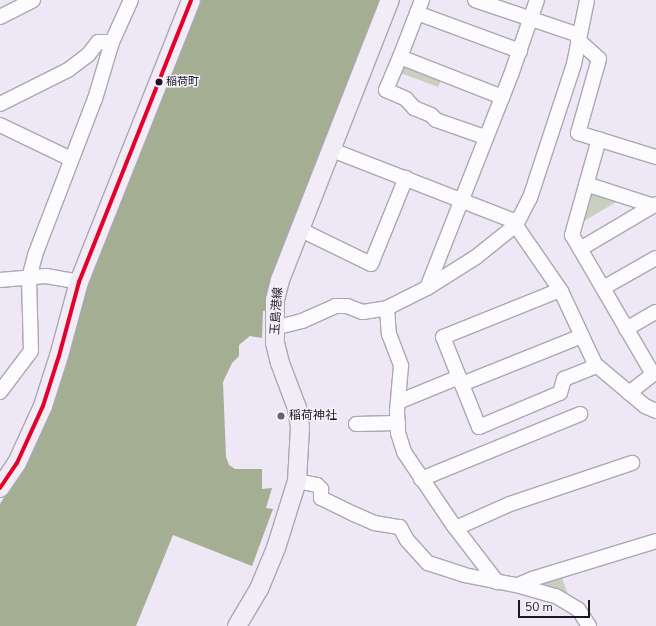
<!DOCTYPE html>
<meta charset="utf-8">
<style>
body{margin:0}
#map{position:relative;width:656px;height:626px;overflow:hidden;background:#eee7f5;font-family:"Nunito Sans","Noto Sans JP",sans-serif}
div>[style]{position:absolute}
.green>*{inset:0;background:#cad0bf}
.water>*{inset:0;background:#a4ae93}
.roads{filter:drop-shadow(1px 0 #aca7b2) drop-shadow(-1px 0 #aca7b2) drop-shadow(0 1px #aca7b2) drop-shadow(0 -1px #aca7b2)}
.minor>*{height:14px;margin:-7px;padding:0 7px;transform-origin:7px;border-radius:7px;background:#fcfbfe}
.major>*{height:18px;margin:-9px;padding:0 9px;transform-origin:9px;border-radius:9px;background:#f1ecf5}
.bus-1>*{height:4px;margin:-2px;padding:0 2px;transform-origin:2px;border-radius:2px;background:#e4002b}
.dots>*{width:11px;height:11px;translate:-50% -50%;box-sizing:border-box;border:2px solid #f6f2fc;border-radius:50%}
span{translate:-50% -50%;white-space:nowrap;text-align:center;line-height:1.15;-webkit-text-stroke:3px #f6f2fc;paint-order:stroke}
.bus-label{font-size:11px;color:#1c1821}
.left{translate:0 -50%;text-align:left}
.street-label{font-size:12px;color:#1c1821}
.poi-label{font-size:12px;color:#1c1821}
.scale{position:absolute;left:518px;top:600px;width:72px;height:18px;box-sizing:border-box;border:2px solid #1c1821;border-top:0;padding-left:5px;font-size:12px;line-height:14px;white-space:nowrap;color:#1c1821;-webkit-text-stroke:3px #f6f2fc;paint-order:stroke}
</style>
<div id="map">
<div class="green">
<div style="clip-path:polygon(401px 63px,442px 78px,438px 87px,398px 72px)"></div>
<div style="clip-path:polygon(588px 191px,623px 198px,579px 224px)"></div>
<div style="clip-path:polygon(561px 575px,568px 595px,535px 582px)"></div>
</div>
<div class="water">
<div style="clip-path:polygon(197px 0,383px 0,270px 310px,263px 311px,262px 338px,250px 336px,239px 345px,239px 356px,232px 363px,223px 382px,226px 457px,229px 465px,235px 469px,262px 469px,262px 489px,272px 488px,266px 508px,273px 509px,252px 566px,173px 535px,136px 626px,0 626px,0 504px,20px 471px,57px 390px,96px 257px)"></div>
</div>
<div class="roads">
<div class="minor">
<div style="left:422px;top:0;width:61px;rotate:111.1deg"></div>
<div style="left:400px;top:57px;width:110px;rotate:21.4deg"></div>
<div style="left:475px;top:0;width:110px;rotate:18.6deg"></div>
<div style="left:417px;top:13px;width:110px;rotate:20.3deg"></div>
<div style="left:0;top:17px;width:37px;rotate:-27deg"></div>
<div style="left:578px;top:40px;width:28px;rotate:42deg"></div>
<div style="left:599px;top:59px;width:77px;rotate:105.8deg"></div>
<div style="left:578px;top:133px;width:82px;rotate:17.1deg"></div>
<div style="left:400px;top:57px;width:36px;rotate:113deg"></div>
<div style="left:386px;top:90px;width:22px;rotate:24deg"></div>
<div style="left:406px;top:99px;width:12px;rotate:48deg"></div>
<div style="left:414px;top:108px;width:18px;rotate:22deg"></div>
<div style="left:431px;top:115px;width:7px;rotate:45deg"></div>
<div style="left:436px;top:120px;width:52px;rotate:19.1deg"></div>
<div style="left:0;top:104px;width:76px;rotate:-26.6deg"></div>
<div style="left:68px;top:70px;width:25px;rotate:-37deg"></div>
<div style="left:88px;top:55px;width:16px;rotate:-52deg"></div>
<div style="left:98px;top:42px;width:14px"></div>
<div style="left:0;top:125px;width:79px;rotate:25.6deg"></div>
<div style="left:599px;top:139px;width:100px;rotate:105.7deg"></div>
<div style="left:572px;top:235px;width:161px;rotate:59.8deg"></div>
<div style="left:332px;top:150px;width:193px;rotate:21.3deg"></div>
<div style="left:512px;top:220px;width:86px;rotate:55.4deg"></div>
<div style="left:561px;top:291px;width:81px;rotate:65deg"></div>
<div style="left:595px;top:364px;width:65px;rotate:40deg"></div>
<div style="left:645px;top:406px;width:12px;rotate:24deg"></div>
<div style="left:586px;top:184px;width:71px;rotate:17.9deg"></div>
<div style="left:299px;top:229px;width:80px;rotate:25.9deg"></div>
<div style="left:371px;top:264px;width:93px;rotate:-67.9deg"></div>
<div style="left:580px;top:249px;width:88px;rotate:-30.6deg"></div>
<div style="left:0;top:280px;width:46px;rotate:-5deg"></div>
<div style="left:46px;top:276px;width:34px;rotate:10deg"></div>
<div style="left:427px;top:288px;width:232px;rotate:-68.5deg"></div>
<div style="left:512px;top:72px;width:76px;rotate:-70.9deg"></div>
<div style="left:603px;top:288px;width:61px;rotate:-29.5deg"></div>
<div style="left:560px;top:290px;width:126px;rotate:158.1deg"></div>
<div style="left:443px;top:337px;width:97px;rotate:68.2deg"></div>
<div style="left:479px;top:427px;width:88px;rotate:-22.8deg"></div>
<div style="left:560px;top:393px;width:15px;rotate:-74deg"></div>
<div style="left:564px;top:379px;width:35px;rotate:-22deg"></div>
<div style="left:387px;top:308px;width:26px;rotate:86deg"></div>
<div style="left:389px;top:334px;width:34px;rotate:69deg"></div>
<div style="left:401px;top:366px;width:45px;rotate:95.1deg"></div>
<div style="left:397px;top:411px;width:22px;rotate:87deg"></div>
<div style="left:398px;top:433px;width:20px;rotate:72deg"></div>
<div style="left:404px;top:452px;width:89px;rotate:56deg"></div>
<div style="left:454px;top:526px;width:71px;rotate:52.5deg"></div>
<div style="left:274px;top:328px;width:29px;rotate:-14deg"></div>
<div style="left:302px;top:321px;width:36px;rotate:-24deg"></div>
<div style="left:335px;top:306px;width:12px"></div>
<div style="left:347px;top:306px;width:17px;rotate:21deg"></div>
<div style="left:363px;top:312px;width:24px;rotate:-9deg"></div>
<div style="left:387px;top:308px;width:45px;rotate:-26.6deg"></div>
<div style="left:427px;top:288px;width:58px;rotate:-32.3deg"></div>
<div style="left:476px;top:257px;width:51px;rotate:-38.7deg"></div>
<div style="left:516px;top:225px;width:30px;rotate:-63deg"></div>
<div style="left:530px;top:198px;width:141px;rotate:-71.8deg"></div>
<div style="left:574px;top:64px;width:65px;rotate:-78.5deg"></div>
<div style="left:626px;top:329px;width:34px;rotate:-30deg"></div>
<div style="left:462px;top:384px;width:129px;rotate:-21.8deg"></div>
<div style="left:0;top:392px;width:51px;rotate:-52.9deg"></div>
<div style="left:31px;top:351px;width:73px;rotate:-91.6deg"></div>
<div style="left:29px;top:278px;width:24px;rotate:-75deg"></div>
<div style="left:35px;top:255px;width:167px;rotate:-69deg"></div>
<div style="left:95px;top:99px;width:59px;rotate:-73.4deg"></div>
<div style="left:112px;top:42px;width:46px;rotate:-65.7deg"></div>
<div style="left:629px;top:393px;width:34px;rotate:-38deg"></div>
<div style="left:398px;top:402px;width:66px;rotate:-22.3deg"></div>
<div style="left:356px;top:424px;width:42px;rotate:-1.4deg"></div>
<div style="left:421px;top:479px;width:172px;rotate:-22.2deg"></div>
<div style="left:297px;top:481px;width:20px;rotate:11deg"></div>
<div style="left:317px;top:485px;width:6px;rotate:45deg"></div>
<div style="left:321px;top:489px;width:9px;rotate:90deg"></div>
<div style="left:321px;top:498px;width:37px;rotate:26deg"></div>
<div style="left:354px;top:514px;width:22px;rotate:24deg"></div>
<div style="left:374px;top:523px;width:26px;rotate:9deg"></div>
<div style="left:400px;top:527px;width:15px;rotate:62deg"></div>
<div style="left:407px;top:540px;width:31px;rotate:48deg"></div>
<div style="left:428px;top:563px;width:38px;rotate:18deg"></div>
<div style="left:464px;top:575px;width:57px;rotate:11.1deg"></div>
<div style="left:520px;top:586px;width:37px;rotate:16deg"></div>
<div style="left:556px;top:596px;width:26px;rotate:31deg"></div>
<div style="left:578px;top:609px;width:20px;rotate:57deg"></div>
<div style="left:456px;top:528px;width:59px;rotate:-24deg"></div>
<div style="left:510px;top:504px;width:129px;rotate:-18.6deg"></div>
<div style="left:518px;top:585px;width:15px;rotate:-23deg"></div>
<div style="left:532px;top:579px;width:130px;rotate:-17deg"></div>
</div>
<div class="major">
<div style="left:0;top:488px;width:30px;rotate:-56deg"></div>
<div style="left:17px;top:463px;width:63px;rotate:-65.5deg"></div>
<div style="left:43px;top:406px;width:52px;rotate:-72.3deg"></div>
<div style="left:59px;top:356px;width:77px;rotate:-74.9deg"></div>
<div style="left:79px;top:282px;width:303px;rotate:-68.3deg"></div>
<div style="left:237px;top:626px;width:43px;rotate:-59.3deg"></div>
<div style="left:259px;top:589px;width:44px;rotate:-67.5deg"></div>
<div style="left:276px;top:548px;width:70px;rotate:-72.6deg"></div>
<div style="left:297px;top:481px;width:54px;rotate:-86.8deg"></div>
<div style="left:300px;top:427px;width:19px;rotate:-99deg"></div>
<div style="left:297px;top:408px;width:48px;rotate:-110.7deg"></div>
<div style="left:280px;top:363px;width:21px;rotate:-104deg"></div>
<div style="left:275px;top:343px;width:43px;rotate:-90deg"></div>
<div style="left:275px;top:300px;width:21px;rotate:-76deg"></div>
<div style="left:280px;top:280px;width:301px;rotate:-68.6deg"></div>
</div>
</div>
<div class="bus-1">
<div style="left:0;top:488px;width:30px;rotate:-56deg"></div>
<div style="left:17px;top:463px;width:63px;rotate:-65.5deg"></div>
<div style="left:43px;top:406px;width:52px;rotate:-72.3deg"></div>
<div style="left:59px;top:356px;width:77px;rotate:-74.9deg"></div>
<div style="left:79px;top:282px;width:303px;rotate:-68.3deg"></div>
</div>
<div class="dots">
<div style="left:159px;top:82px;background:#1c1821"></div>
<div style="left:281px;top:416px;background:#66606b"></div>
</div>
<div class="bus-label">
<span class="left" style="left:166px;top:82px">稲荷町</span>
</div>
<div class="street-label">
<span style="left:277px;top:311px;rotate:-86deg">玉島港線</span>
</div>
<div class="poi-label">
<span class="left" style="left:289px;top:416px">稲荷神社</span>
</div>
<div class="scale">50 m</div>
</div>
